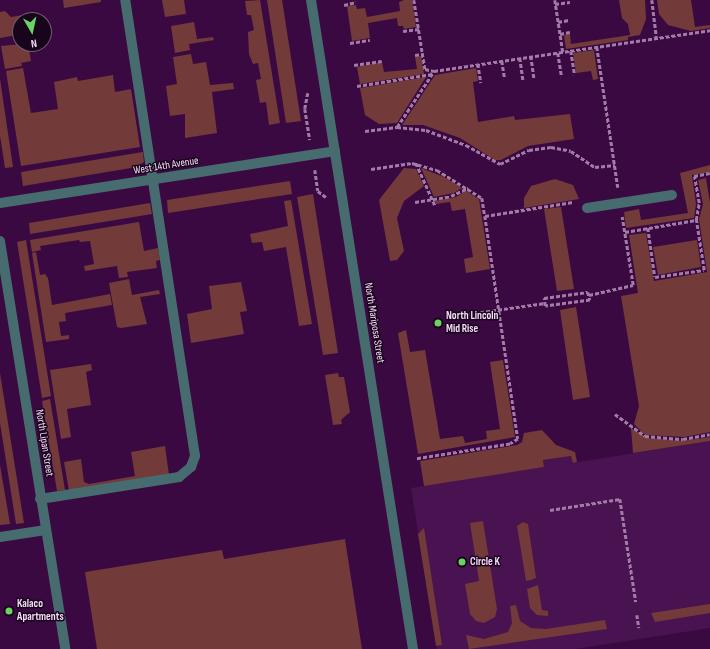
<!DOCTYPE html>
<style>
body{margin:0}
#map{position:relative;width:710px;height:649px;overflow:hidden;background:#3b0942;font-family:"Sofia Sans Condensed",sans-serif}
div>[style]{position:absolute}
.built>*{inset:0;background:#491250}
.green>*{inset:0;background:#723a39}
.path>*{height:2.5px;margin-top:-1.25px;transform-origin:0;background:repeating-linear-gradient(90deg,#a27ba7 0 4px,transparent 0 6px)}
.minor>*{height:10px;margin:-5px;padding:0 5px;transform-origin:5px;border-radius:5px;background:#466c6f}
.dots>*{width:11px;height:11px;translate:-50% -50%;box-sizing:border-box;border:2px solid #18051b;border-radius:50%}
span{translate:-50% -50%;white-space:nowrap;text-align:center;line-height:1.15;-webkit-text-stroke:3px #18051b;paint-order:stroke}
.street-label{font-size:11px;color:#f9dbfc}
.poi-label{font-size:11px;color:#f9dbfc;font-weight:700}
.left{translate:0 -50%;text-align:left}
.north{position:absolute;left:12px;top:12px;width:40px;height:40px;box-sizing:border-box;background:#18051b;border:1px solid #725b75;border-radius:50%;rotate:171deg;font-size:11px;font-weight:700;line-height:16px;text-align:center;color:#f9dbfc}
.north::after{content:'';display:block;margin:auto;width:14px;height:18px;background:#6ad363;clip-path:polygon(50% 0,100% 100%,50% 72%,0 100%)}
</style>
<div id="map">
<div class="built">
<div style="clip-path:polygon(710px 441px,710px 628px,575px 649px,437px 649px,411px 488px,544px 467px,543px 460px,572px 456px,573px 463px)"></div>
</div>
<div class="green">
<div style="clip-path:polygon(63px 0,101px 0,101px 2px,64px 8px)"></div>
<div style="clip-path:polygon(162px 0,184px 0,186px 14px,165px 17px)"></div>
<div style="clip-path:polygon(260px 0,280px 123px,269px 125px,266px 102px,260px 103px,256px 80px,261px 79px,258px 63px,253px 64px,249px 54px,248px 32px,254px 30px,251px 15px,247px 15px,245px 1px)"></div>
<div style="clip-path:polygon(267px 0,282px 0,301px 121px,286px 123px)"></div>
<div style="clip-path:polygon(404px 0,412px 0,416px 27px,404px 29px,403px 26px,398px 26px,397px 18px,368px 23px,370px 38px,352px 41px,347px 6px,356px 5px,357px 9px,365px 8px,367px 17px,400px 11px,399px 2px)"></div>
<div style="clip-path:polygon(619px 0,645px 0,646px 19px,640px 35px,628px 37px,628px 40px,566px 49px,564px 35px,570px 34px,571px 44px,630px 35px,628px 24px,622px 18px)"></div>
<div style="clip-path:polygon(657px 0,691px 0,695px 27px,710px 25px,710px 28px,691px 31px,668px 25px,659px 14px)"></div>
<div style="clip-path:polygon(5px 11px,11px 17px,23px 15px,24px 20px,20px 20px,20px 32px,17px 35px,0 38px,0 12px)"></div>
<div style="clip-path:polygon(194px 22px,197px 39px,213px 37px,214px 40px,189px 44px,190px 50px,175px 53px,171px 26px)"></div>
<div style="clip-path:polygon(21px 44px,29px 49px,31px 61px,21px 63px,22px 66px,5px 69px,1px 46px)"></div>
<div style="clip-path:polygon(594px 50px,598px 79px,593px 80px,591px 71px,576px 73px,573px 53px)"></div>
<div style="clip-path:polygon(191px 54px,193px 64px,206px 62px,210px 85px,233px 83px,234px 89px,212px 92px,217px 133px,185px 138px,185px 114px,170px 116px,166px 86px,177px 84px,173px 57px)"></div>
<div style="clip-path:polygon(421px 56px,424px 74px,360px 84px,357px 67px,382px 62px,384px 72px,417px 69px,415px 57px)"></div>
<div style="clip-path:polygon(23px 68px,31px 113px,58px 109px,54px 82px,77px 77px,78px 81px,113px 75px,115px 92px,131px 89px,140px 147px,21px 166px,6px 71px)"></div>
<div style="clip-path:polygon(476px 68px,478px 81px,473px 82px,478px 122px,514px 116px,515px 120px,570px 114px,574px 139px,528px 146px,501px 160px,495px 160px,460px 138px,423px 125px,402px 125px,435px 75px)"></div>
<div style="clip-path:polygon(426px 77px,397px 123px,379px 124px,365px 115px,360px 88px)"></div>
<div style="clip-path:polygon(0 79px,13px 167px,5px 168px,0 136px)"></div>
<div style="clip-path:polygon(143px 152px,144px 162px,137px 167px,23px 186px,21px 172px)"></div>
<div style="clip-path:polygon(710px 165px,710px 172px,692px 175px,696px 204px,694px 218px,626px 228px,624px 212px,639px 209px,641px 220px,688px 213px,680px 173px)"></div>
<div style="clip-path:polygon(404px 168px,416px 169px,424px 186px,404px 201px,397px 218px,404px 251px,397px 260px,390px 261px,379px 200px)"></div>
<div style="clip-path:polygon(421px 168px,444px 177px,462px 188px,454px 193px,434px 197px)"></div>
<div style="clip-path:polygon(706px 178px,710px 203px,710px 432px,684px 437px,645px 435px,634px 424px,639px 406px,621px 296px,638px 293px,629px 235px,646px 233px,654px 281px,707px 272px,699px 219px,703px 204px,698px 180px)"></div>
<div style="clip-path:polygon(555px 179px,573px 185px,579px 199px,524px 208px,524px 198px,531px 186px)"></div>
<div style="clip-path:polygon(290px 181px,292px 194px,168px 213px,167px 200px)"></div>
<div style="clip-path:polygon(466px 191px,479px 199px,490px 269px,466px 273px,464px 259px,473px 257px,465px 209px,452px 211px,450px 202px,436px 204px,435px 201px,456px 197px)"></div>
<div style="clip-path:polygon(313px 194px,338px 353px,323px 355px,297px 197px)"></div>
<div style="clip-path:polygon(291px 200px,312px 324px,299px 326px,286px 247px,264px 251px,262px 242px,252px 243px,250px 234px,288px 226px,284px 201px)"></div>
<div style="clip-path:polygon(150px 203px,152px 214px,30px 234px,29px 223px)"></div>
<div style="clip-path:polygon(561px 207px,574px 289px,557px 291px,544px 209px)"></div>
<div style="clip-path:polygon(139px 222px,144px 251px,158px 248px,160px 260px,156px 261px,157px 268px,127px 272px,128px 277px,119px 278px,117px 266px,85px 271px,84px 266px,94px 264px,90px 241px,80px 242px,79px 240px,40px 246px,41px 250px,32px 252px,30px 240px)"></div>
<div style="clip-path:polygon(26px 240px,51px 396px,42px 398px,17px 242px)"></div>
<div style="clip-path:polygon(697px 240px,701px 267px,658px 275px,653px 247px)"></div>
<div style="clip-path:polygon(36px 252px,40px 275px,45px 274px,48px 278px,52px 305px,110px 294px,112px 305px,65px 313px,66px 321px,59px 322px,61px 336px,69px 335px,69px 339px,46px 342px,32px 253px)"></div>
<div style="clip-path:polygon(129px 279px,132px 295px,159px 290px,160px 294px,140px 297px,147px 324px,121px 328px,117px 327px,109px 283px)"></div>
<div style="clip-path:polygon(241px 282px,247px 311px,240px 312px,244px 334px,191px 343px,187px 314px,212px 309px,209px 286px)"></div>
<div style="clip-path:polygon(576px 307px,590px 397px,573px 400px,560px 310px)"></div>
<div style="clip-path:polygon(406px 330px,410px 352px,425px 350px,440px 439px,463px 436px,465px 443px,487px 439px,486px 431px,500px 429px,490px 362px,503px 360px,515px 437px,418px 454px,398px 333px)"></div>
<div style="clip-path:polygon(91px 364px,92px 370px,86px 372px,91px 405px,67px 409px,71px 437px,61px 439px,50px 370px)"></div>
<div style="clip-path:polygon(0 373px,24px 523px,16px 524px,0 423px)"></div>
<div style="clip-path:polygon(338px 373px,339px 377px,344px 377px,350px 412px,341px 420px,342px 424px,333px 425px,325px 375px)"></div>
<div style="clip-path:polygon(50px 399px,65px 490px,57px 491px,42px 401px)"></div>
<div style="clip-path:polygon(631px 428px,648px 438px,683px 441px,710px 437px,710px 441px,633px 453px)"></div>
<div style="clip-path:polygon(542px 430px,556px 445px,575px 452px,577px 462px,573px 463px,571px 456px,543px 460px,544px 467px,424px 486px,420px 461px,517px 445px,522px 442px,524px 433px)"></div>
<div style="clip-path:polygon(165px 446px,169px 475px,69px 491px,64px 462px,81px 459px,84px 482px,89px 484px,135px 476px,131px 452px)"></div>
<div style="clip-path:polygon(0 465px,10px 524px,0 525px)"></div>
<div style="clip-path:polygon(483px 521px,497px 609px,495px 617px,484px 623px,476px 621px,470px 614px,465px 584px,479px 581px,470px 523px)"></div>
<div style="clip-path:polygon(523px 522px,528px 524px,536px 578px,531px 580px,526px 581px,517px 526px)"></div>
<div style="clip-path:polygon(424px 528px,442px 645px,436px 646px,418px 534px)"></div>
<div style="clip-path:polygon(345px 539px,362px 649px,97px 649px,85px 572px,222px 550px,224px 559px)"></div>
<div style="clip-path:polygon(538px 585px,542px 610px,548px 611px,548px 616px,537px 615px,530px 608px,527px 589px)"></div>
<div style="clip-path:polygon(710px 604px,710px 613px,655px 622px,651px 613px)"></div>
<div style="clip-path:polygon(516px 605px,520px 621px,531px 628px,546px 629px,605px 620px,607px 629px,469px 649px,466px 635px,484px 639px,508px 632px,512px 623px,510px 606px)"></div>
</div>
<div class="path">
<div style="left:414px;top:0;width:70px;rotate:80.9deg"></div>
<div style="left:425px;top:69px;width:9px;rotate:13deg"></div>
<div style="left:434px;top:71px;width:279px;rotate:-8.4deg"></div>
<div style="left:555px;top:0;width:53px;rotate:81.3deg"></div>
<div style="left:652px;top:0;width:38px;rotate:83deg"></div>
<div style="left:555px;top:4px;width:15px;rotate:-8deg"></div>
<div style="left:344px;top:5px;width:12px;rotate:-14deg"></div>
<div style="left:558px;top:22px;width:11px;rotate:-10deg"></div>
<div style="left:403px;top:31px;width:16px;rotate:-7deg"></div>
<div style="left:560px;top:34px;width:10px;rotate:-11deg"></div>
<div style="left:350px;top:43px;width:20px;rotate:-9deg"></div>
<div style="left:597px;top:47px;width:142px;rotate:81.5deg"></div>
<div style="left:571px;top:51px;width:24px;rotate:81deg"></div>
<div style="left:558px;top:53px;width:24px;rotate:81deg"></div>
<div style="left:415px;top:55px;width:8px;rotate:-7deg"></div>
<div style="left:531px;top:56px;width:22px;rotate:82deg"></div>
<div style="left:520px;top:58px;width:22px;rotate:82deg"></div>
<div style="left:502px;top:61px;width:18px;rotate:81deg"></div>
<div style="left:478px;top:64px;width:19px;rotate:81deg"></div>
<div style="left:354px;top:65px;width:28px;rotate:-8deg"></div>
<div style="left:357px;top:86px;width:76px;rotate:-9.1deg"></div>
<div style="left:308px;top:93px;width:16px;rotate:101deg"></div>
<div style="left:305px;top:109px;width:31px;rotate:81deg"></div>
<div style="left:397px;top:127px;width:67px;rotate:-56.5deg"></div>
<div style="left:365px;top:131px;width:32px;rotate:-7deg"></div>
<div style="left:397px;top:127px;width:29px;rotate:6deg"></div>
<div style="left:426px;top:130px;width:43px;rotate:20.6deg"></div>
<div style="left:466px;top:145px;width:39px;rotate:29deg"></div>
<div style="left:500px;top:164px;width:32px;rotate:-26deg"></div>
<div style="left:529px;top:150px;width:22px;rotate:-8deg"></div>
<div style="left:551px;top:147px;width:20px;rotate:11deg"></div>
<div style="left:571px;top:151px;width:29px;rotate:34deg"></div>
<div style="left:595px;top:167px;width:20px;rotate:-6deg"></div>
<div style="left:416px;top:163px;width:46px;rotate:65.7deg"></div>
<div style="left:371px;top:169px;width:41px;rotate:-8.3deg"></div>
<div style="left:412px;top:163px;width:26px;rotate:16deg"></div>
<div style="left:437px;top:170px;width:53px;rotate:31.9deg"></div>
<div style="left:482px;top:198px;width:18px;rotate:81deg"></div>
<div style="left:485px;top:216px;width:225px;rotate:81.6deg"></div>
<div style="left:518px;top:439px;width:9px;rotate:148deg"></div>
<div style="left:510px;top:444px;width:96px;rotate:171deg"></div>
<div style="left:315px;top:170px;width:21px;rotate:82deg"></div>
<div style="left:318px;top:191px;width:10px;rotate:37deg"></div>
<div style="left:415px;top:202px;width:36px;rotate:-9deg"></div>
<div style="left:451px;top:196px;width:19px;rotate:-25deg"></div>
<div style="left:485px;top:216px;width:89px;rotate:-9deg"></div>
<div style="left:648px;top:228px;width:49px;rotate:81.9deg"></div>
<div style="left:655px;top:277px;width:49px;rotate:-8.1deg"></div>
<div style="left:704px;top:270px;width:52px;rotate:-98.9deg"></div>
<div style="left:625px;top:232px;width:72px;rotate:-9.6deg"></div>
<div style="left:696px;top:220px;width:17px;rotate:-80deg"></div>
<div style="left:699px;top:203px;width:27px;rotate:-100deg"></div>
<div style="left:694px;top:176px;width:16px;rotate:-11deg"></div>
<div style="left:588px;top:292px;width:8px;rotate:76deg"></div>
<div style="left:590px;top:300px;width:45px;rotate:172.4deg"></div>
<div style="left:545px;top:306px;width:8px;rotate:-97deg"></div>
<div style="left:544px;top:298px;width:44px;rotate:-7.8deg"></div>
<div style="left:589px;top:295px;width:45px;rotate:-12.8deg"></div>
<div style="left:633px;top:285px;width:69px;rotate:-99.2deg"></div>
<div style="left:468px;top:314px;width:78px;rotate:-8.1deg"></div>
<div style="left:615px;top:414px;width:37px;rotate:36deg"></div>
<div style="left:645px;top:436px;width:38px;rotate:5deg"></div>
<div style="left:683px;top:439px;width:27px;rotate:-10deg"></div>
<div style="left:550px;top:510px;width:71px;rotate:-8.9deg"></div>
<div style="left:620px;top:499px;width:104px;rotate:81.2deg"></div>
<div style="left:637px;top:615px;width:13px;rotate:81deg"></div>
</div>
<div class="minor">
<div style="left:311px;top:0;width:657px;rotate:81.07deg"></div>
<div style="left:0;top:203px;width:339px;rotate:-8.8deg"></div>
<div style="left:587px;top:208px;width:86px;rotate:-8.7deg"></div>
<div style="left:0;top:241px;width:413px;rotate:80.9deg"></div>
<div style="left:40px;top:499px;width:141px;rotate:-9deg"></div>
<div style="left:179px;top:477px;width:16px;rotate:-40deg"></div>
<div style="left:191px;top:467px;width:12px;rotate:-70deg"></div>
<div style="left:195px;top:456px;width:461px;rotate:-98.7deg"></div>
<div style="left:0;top:537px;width:46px;rotate:-8.8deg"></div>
</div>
<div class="dots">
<div style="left:438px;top:323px;background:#6ad363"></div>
<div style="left:462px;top:562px;background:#6ad363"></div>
<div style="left:9px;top:611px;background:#6ad363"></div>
</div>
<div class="street-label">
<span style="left:166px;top:166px;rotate:-9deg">West 14th Avenue</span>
<span style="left:374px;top:323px;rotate:81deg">North Mariposa Street</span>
<span style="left:44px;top:443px;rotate:81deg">North Lipan Street</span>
</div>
<div class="poi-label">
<span class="left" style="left:446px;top:323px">North Lincoln<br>Mid Rise</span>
<span class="left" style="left:470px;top:562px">Circle K</span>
<span class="left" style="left:17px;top:611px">Kalaco<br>Apartments</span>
</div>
<div class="north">N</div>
</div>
